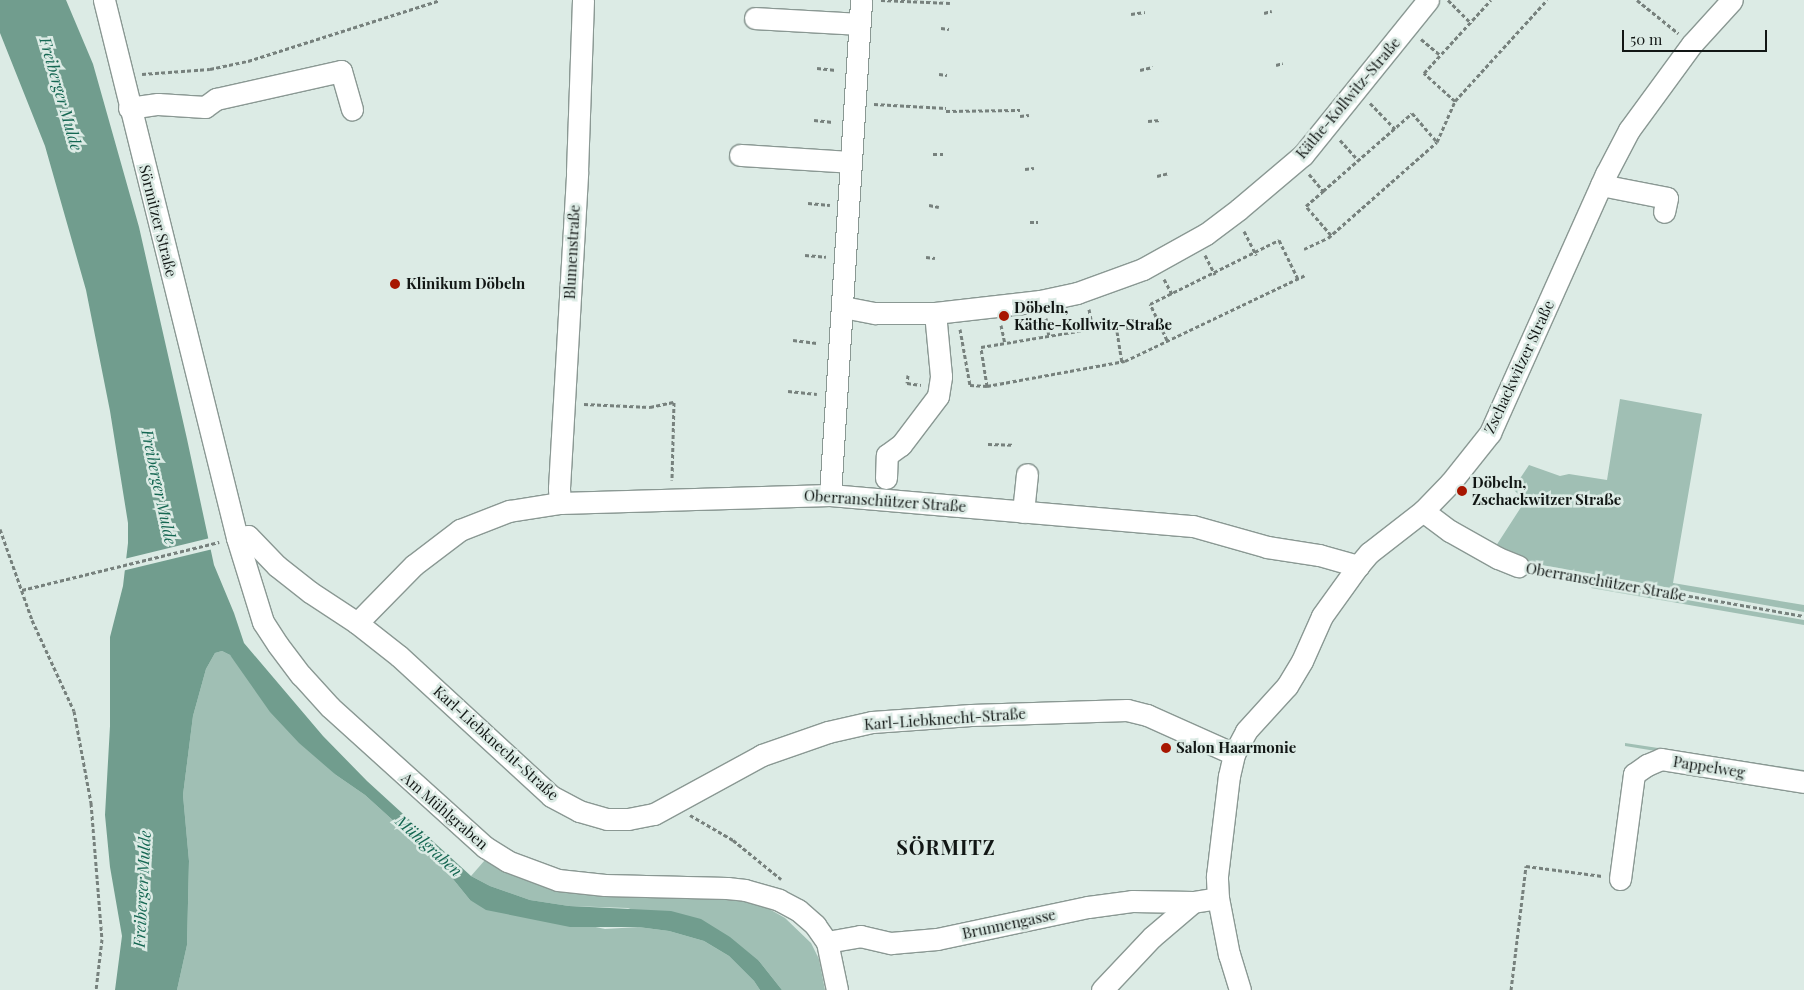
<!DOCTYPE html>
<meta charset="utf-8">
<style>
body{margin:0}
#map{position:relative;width:1804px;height:990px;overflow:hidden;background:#dcebe5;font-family:"Playfair Display",serif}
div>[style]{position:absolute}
.green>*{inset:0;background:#a0bfb4}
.water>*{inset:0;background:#719d8e}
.pier>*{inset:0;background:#dcebe5}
.path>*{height:3px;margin-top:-1.5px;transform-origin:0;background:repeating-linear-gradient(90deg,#77817d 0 4px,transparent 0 6.5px)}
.roads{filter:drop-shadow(1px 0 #8a9893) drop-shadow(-1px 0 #8a9893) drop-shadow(0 1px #8a9893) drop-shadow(0 -1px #8a9893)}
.minor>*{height:21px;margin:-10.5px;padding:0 10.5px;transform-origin:10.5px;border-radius:10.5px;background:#fff}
.dots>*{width:14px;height:14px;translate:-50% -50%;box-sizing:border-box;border:2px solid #dcebe5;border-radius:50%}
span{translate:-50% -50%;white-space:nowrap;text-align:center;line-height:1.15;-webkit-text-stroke:5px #dcebe5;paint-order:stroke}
.street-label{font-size:15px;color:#121715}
.poi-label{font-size:15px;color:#121715;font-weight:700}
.left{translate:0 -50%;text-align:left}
.water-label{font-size:16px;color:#156752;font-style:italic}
.district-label{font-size:20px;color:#121715;font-weight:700;letter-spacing:1px}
.scale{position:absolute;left:1622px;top:30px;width:145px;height:22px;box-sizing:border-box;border:2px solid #121715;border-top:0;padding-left:6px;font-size:15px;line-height:18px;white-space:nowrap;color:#121715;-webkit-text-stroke:4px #dcebe5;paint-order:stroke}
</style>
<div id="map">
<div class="green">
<div style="clip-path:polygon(1620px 399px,1702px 414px,1673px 583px,1804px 605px,1804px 612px,1525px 562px,1494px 549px,1525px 501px,1513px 489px,1529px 465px,1560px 476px,1569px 474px,1607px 480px)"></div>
<div style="clip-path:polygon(1594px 584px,1804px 620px,1804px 625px,1591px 588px)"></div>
<div style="clip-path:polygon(222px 651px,230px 655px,336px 775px,365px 795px,440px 863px,470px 900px,605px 929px,638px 927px,669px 931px,704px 941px,729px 956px,754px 981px,760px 990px,177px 990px,187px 945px,189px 861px,183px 795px,193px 716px,206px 669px,215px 653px)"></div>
<div style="clip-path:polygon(1625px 743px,1804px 770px,1804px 775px,1625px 746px)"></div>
<div style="clip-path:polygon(485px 860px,724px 895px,764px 906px,785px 918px,811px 943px,819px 959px,825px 990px,782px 990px,759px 961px,628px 908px,569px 906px,530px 900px,490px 886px,471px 876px)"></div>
</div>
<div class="water">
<div style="clip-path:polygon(0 0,66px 0,93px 64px,139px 227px,187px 439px,214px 565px,234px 613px,244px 643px,323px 736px,367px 781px,471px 876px,490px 886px,530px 900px,569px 906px,671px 911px,701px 919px,730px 937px,759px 961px,782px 990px,760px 990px,754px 981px,729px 956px,704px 941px,669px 931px,638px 927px,570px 927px,486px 910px,470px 900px,440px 863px,365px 795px,336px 775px,299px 743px,270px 712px,230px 655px,222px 651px,215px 653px,206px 669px,193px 716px,183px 795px,189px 861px,187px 945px,177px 990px,115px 990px,122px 936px,110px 867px,105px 815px,110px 726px,110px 637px,123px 586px,128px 543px,128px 523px,110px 411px,86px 290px,45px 146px,0 33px)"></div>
</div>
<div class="pier">
<div style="clip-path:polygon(210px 538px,213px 549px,122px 571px,124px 559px)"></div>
</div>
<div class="path">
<div style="left:881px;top:0;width:69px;rotate:2.5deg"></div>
<div style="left:1448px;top:0;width:33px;rotate:45deg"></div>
<div style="left:1637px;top:0;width:53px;rotate:38.8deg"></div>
<div style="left:1264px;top:13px;width:8px;rotate:-14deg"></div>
<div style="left:1131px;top:14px;width:14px;rotate:-8deg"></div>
<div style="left:941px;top:28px;width:8px;rotate:7deg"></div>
<div style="left:1421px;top:39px;width:26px;rotate:40deg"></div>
<div style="left:1276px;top:65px;width:7px;rotate:-16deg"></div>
<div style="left:817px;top:68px;width:19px;rotate:6deg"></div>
<div style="left:1140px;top:70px;width:13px;rotate:-13deg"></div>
<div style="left:142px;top:74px;width:68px;rotate:-4.2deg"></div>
<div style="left:210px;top:69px;width:39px;rotate:-12deg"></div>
<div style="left:248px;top:61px;width:201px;rotate:-17.6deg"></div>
<div style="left:939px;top:74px;width:8px;rotate:7deg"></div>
<div style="left:1455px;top:101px;width:42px;rotate:-137.9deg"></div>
<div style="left:1424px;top:73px;width:99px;rotate:-47.5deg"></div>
<div style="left:1370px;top:103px;width:36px;rotate:46deg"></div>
<div style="left:874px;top:104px;width:72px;rotate:3.2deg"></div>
<div style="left:946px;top:111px;width:74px;rotate:-0.8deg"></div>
<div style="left:1020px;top:116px;width:9px;rotate:-6deg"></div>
<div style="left:814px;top:120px;width:19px;rotate:6deg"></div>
<div style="left:1148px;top:121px;width:13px;rotate:-4deg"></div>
<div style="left:1340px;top:140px;width:28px;rotate:48deg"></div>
<div style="left:933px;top:154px;width:10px"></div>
<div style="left:1025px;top:169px;width:9px;rotate:-6deg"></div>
<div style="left:1309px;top:174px;width:23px;rotate:50deg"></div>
<div style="left:1157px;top:176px;width:12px;rotate:-14deg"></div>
<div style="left:808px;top:203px;width:22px;rotate:5deg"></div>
<div style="left:929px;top:205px;width:10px;rotate:11deg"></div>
<div style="left:1030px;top:222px;width:8px"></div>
<div style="left:1244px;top:231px;width:27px;rotate:63deg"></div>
<div style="left:1331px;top:235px;width:38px;rotate:-131deg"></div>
<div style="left:1306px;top:206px;width:23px;rotate:-41deg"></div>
<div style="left:1323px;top:191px;width:118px;rotate:-41.2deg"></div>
<div style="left:1412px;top:113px;width:38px;rotate:49deg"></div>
<div style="left:1304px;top:249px;width:26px;rotate:-25deg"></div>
<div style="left:1328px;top:238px;width:145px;rotate:-41.4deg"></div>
<div style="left:1437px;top:142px;width:45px;rotate:-66.3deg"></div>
<div style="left:1455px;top:101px;width:137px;rotate:-47.7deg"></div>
<div style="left:805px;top:255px;width:21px;rotate:5deg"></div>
<div style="left:1205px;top:255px;width:22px;rotate:63deg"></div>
<div style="left:926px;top:257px;width:9px;rotate:6deg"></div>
<div style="left:1164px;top:279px;width:19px;rotate:62deg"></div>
<div style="left:1089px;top:309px;width:21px;rotate:79deg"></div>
<div style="left:1046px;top:318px;width:19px;rotate:81deg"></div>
<div style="left:1001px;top:325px;width:19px;rotate:78deg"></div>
<div style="left:960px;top:329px;width:57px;rotate:79.9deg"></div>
<div style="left:970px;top:385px;width:17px;rotate:3deg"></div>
<div style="left:987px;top:386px;width:140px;rotate:-10.3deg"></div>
<div style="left:1125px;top:361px;width:199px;rotate:-25.5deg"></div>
<div style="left:793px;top:340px;width:26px;rotate:7deg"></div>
<div style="left:1167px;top:340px;width:40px;rotate:-115deg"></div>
<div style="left:1150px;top:304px;width:144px;rotate:-26.4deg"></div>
<div style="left:1279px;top:240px;width:43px;rotate:64deg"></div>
<div style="left:908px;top:375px;width:8px;rotate:97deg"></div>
<div style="left:907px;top:383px;width:14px;rotate:8deg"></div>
<div style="left:987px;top:386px;width:39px;rotate:-99deg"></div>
<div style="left:981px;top:347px;width:137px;rotate:-9.3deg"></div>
<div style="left:1116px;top:325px;width:37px;rotate:81deg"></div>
<div style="left:788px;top:391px;width:29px;rotate:6deg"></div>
<div style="left:584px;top:404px;width:66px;rotate:2.6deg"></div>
<div style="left:650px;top:407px;width:25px;rotate:-12deg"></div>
<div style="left:674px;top:402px;width:78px;rotate:91.5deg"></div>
<div style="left:988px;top:444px;width:25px;rotate:2deg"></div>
<div style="left:0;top:529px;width:96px;rotate:70.6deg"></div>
<div style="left:32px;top:620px;width:100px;rotate:65.2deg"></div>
<div style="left:74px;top:711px;width:94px;rotate:79.5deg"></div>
<div style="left:91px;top:803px;width:136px;rotate:85.4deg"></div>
<div style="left:102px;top:939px;width:51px;rotate:96.7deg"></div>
<div style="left:1535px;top:569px;width:273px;rotate:9.9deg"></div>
<div style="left:22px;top:590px;width:203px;rotate:-13.7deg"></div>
<div style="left:690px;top:815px;width:50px;rotate:30.2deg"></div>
<div style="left:733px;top:840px;width:62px;rotate:39.1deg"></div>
<div style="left:1511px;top:990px;width:125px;rotate:-83.1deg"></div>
<div style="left:1526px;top:866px;width:77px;rotate:7.5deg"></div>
</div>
<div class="roads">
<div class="minor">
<div style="left:104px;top:0;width:554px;rotate:76.11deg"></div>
<div style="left:237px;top:538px;width:88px;rotate:72.8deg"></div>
<div style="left:263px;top:622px;width:27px;rotate:57deg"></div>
<div style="left:278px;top:645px;width:38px;rotate:53deg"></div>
<div style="left:301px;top:675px;width:43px;rotate:47.8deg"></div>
<div style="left:330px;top:707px;width:209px;rotate:42.1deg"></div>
<div style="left:485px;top:847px;width:26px;rotate:32deg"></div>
<div style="left:507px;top:861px;width:54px;rotate:20.4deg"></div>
<div style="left:558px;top:880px;width:47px;rotate:6.1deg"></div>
<div style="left:605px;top:885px;width:122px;rotate:1.4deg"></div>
<div style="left:727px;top:888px;width:18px;rotate:6deg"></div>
<div style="left:745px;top:890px;width:35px;rotate:16deg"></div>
<div style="left:779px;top:900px;width:21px;rotate:28deg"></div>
<div style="left:798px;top:910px;width:23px;rotate:41deg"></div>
<div style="left:815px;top:925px;width:21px;rotate:55deg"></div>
<div style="left:827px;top:942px;width:49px;rotate:78.2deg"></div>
<div style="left:755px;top:18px;width:104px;rotate:3.3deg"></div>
<div style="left:129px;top:108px;width:29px;rotate:-8deg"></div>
<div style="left:158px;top:104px;width:47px;rotate:3.7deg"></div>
<div style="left:205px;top:107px;width:14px;rotate:-36deg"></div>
<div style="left:216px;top:99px;width:128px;rotate:-12.6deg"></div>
<div style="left:341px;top:71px;width:40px;rotate:74deg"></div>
<div style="left:740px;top:155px;width:111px;rotate:3.6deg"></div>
<div style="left:1601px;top:185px;width:67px;rotate:11.1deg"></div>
<div style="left:1667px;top:198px;width:14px;rotate:102deg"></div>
<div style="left:843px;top:307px;width:33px;rotate:11deg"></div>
<div style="left:875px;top:313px;width:60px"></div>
<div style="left:935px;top:313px;width:106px;rotate:-6.5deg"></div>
<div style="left:1040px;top:301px;width:38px;rotate:-12deg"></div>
<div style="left:1077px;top:293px;width:70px;rotate:-20deg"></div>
<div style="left:1143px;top:269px;width:72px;rotate:-29.1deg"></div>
<div style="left:1206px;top:234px;width:41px;rotate:-37.1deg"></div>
<div style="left:1239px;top:209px;width:84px;rotate:-40.2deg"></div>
<div style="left:1303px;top:155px;width:199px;rotate:-51.1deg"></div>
<div style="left:886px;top:478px;width:23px;rotate:-88deg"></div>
<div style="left:887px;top:455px;width:17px;rotate:-36deg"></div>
<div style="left:901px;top:445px;width:61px;rotate:-52.9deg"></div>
<div style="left:938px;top:396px;width:20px;rotate:-81deg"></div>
<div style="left:941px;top:376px;width:63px;rotate:-95.4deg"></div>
<div style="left:830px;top:495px;width:496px;rotate:-86.4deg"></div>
<div style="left:560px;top:503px;width:15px;rotate:-94deg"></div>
<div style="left:559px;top:488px;width:317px;rotate:-86.7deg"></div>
<div style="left:577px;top:172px;width:172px;rotate:-88deg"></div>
<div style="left:1423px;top:511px;width:34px;rotate:37deg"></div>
<div style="left:1450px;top:531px;width:55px;rotate:29.4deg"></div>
<div style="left:1498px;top:558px;width:22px;rotate:22deg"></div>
<div style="left:1023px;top:512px;width:38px;rotate:-84deg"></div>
<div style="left:237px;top:538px;width:11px;rotate:-10deg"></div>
<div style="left:248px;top:536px;width:42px;rotate:46deg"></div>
<div style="left:277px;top:566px;width:42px;rotate:38.2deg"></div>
<div style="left:310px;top:592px;width:56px;rotate:33.4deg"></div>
<div style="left:357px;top:623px;width:53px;rotate:38.2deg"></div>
<div style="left:399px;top:656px;width:207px;rotate:42.6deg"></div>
<div style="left:551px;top:796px;width:32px;rotate:28deg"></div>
<div style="left:579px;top:811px;width:29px;rotate:16deg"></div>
<div style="left:607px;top:819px;width:21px"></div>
<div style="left:628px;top:819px;width:26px;rotate:-11deg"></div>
<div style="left:654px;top:814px;width:123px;rotate:-28.6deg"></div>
<div style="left:762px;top:755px;width:70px;rotate:-19.2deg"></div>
<div style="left:828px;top:732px;width:45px;rotate:-12.8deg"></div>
<div style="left:872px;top:722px;width:99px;rotate:-4deg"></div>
<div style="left:971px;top:715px;width:156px;rotate:-1.8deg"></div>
<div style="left:1127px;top:710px;width:21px;rotate:14deg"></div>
<div style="left:1147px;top:715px;width:95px;rotate:24.1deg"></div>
<div style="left:357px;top:623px;width:81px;rotate:-45.5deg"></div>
<div style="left:414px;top:565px;width:58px;rotate:-37.3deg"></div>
<div style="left:460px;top:530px;width:53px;rotate:-21.2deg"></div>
<div style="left:509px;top:511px;width:52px;rotate:-8.9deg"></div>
<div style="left:560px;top:503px;width:270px;rotate:-1.7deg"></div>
<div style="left:830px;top:495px;width:364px;rotate:4.9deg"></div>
<div style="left:1193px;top:526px;width:77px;rotate:15.8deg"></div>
<div style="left:1267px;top:547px;width:53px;rotate:8.7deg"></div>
<div style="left:1319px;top:555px;width:41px;rotate:15.8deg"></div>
<div style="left:1620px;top:879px;width:106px;rotate:-82.4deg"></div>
<div style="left:1634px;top:774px;width:16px;rotate:-35deg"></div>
<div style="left:1647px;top:765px;width:15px;rotate:-23deg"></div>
<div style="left:1661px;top:759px;width:145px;rotate:9.1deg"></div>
<div style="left:827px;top:942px;width:34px;rotate:-10deg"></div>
<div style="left:860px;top:936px;width:32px;rotate:13deg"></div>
<div style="left:891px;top:943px;width:46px;rotate:-5deg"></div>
<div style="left:937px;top:939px;width:154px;rotate:-12deg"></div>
<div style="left:1088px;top:907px;width:44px;rotate:-7.8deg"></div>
<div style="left:1132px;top:901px;width:61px;rotate:0.9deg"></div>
<div style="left:1193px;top:902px;width:25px;rotate:-9deg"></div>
<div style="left:1102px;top:990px;width:73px;rotate:-46.7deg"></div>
<div style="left:1152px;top:937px;width:54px;rotate:-40.5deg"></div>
<div style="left:1240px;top:990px;width:37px;rotate:-107deg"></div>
<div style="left:1229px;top:955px;width:58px;rotate:-100.9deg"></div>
<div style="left:1218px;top:898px;width:22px;rotate:-93deg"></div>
<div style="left:1217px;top:876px;width:101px;rotate:-83.2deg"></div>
<div style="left:1229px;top:776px;width:23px;rotate:-77deg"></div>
<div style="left:1234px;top:754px;width:26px;rotate:-62deg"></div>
<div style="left:1246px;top:731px;width:61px;rotate:-47.7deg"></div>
<div style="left:1287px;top:686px;width:29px;rotate:-59deg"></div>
<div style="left:1302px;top:661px;width:49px;rotate:-66deg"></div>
<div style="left:1322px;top:616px;width:62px;rotate:-54.2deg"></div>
<div style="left:1358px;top:566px;width:17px;rotate:-50deg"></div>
<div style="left:1369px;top:553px;width:68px;rotate:-37.9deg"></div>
<div style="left:1423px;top:511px;width:40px;rotate:-46deg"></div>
<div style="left:1451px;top:482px;width:63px;rotate:-51.5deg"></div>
<div style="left:1490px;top:433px;width:284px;rotate:-65.9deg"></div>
<div style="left:1606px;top:174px;width:50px;rotate:-62.4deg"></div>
<div style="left:1629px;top:130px;width:107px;rotate:-53.8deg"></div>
<div style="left:1692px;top:44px;width:59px;rotate:-47.7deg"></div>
</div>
</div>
<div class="dots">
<div style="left:395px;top:284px;background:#a71600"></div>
<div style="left:1004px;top:316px;background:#a71600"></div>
<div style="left:1462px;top:491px;background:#a71600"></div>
<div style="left:1166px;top:748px;background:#a71600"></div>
</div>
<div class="street-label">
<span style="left:1348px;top:98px;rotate:-50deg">Käthe-Kollwitz-Straße</span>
<span style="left:158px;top:221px;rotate:76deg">Sörmitzer Straße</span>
<span style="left:572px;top:252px;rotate:-87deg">Blumenstraße</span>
<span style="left:1519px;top:367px;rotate:-65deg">Zschackwitzer Straße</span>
<span style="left:885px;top:501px;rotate:4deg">Oberranschützer Straße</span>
<span style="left:1606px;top:582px;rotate:10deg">Oberranschützer Straße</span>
<span style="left:945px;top:719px;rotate:-4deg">Karl-Liebknecht-Straße</span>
<span style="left:496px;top:743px;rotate:42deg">Karl-Liebknecht-Straße</span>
<span style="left:1709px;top:767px;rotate:9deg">Pappelweg</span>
<span style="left:445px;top:811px;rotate:41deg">Am Mühlgraben</span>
<span style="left:1009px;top:924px;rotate:-12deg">Brunnengasse</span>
</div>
<div class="poi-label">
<span class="left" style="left:406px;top:284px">Klinikum Döbeln</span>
<span class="left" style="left:1014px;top:316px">Döbeln,<br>Käthe-Kollwitz-Straße</span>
<span class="left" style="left:1472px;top:491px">Döbeln,<br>Zschackwitzer Straße</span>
<span class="left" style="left:1176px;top:748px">Salon Haarmonie</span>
</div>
<div class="water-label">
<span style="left:61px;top:94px;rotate:74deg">Freiberger Mulde</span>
<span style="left:159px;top:487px;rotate:78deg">Freiberger Mulde</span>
<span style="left:429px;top:846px;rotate:42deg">Mühlgraben</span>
<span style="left:142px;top:889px;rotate:-87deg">Freiberger Mulde</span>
</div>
<div class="district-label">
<span style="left:946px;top:846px">SÖRMITZ</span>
</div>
<div class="scale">50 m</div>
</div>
